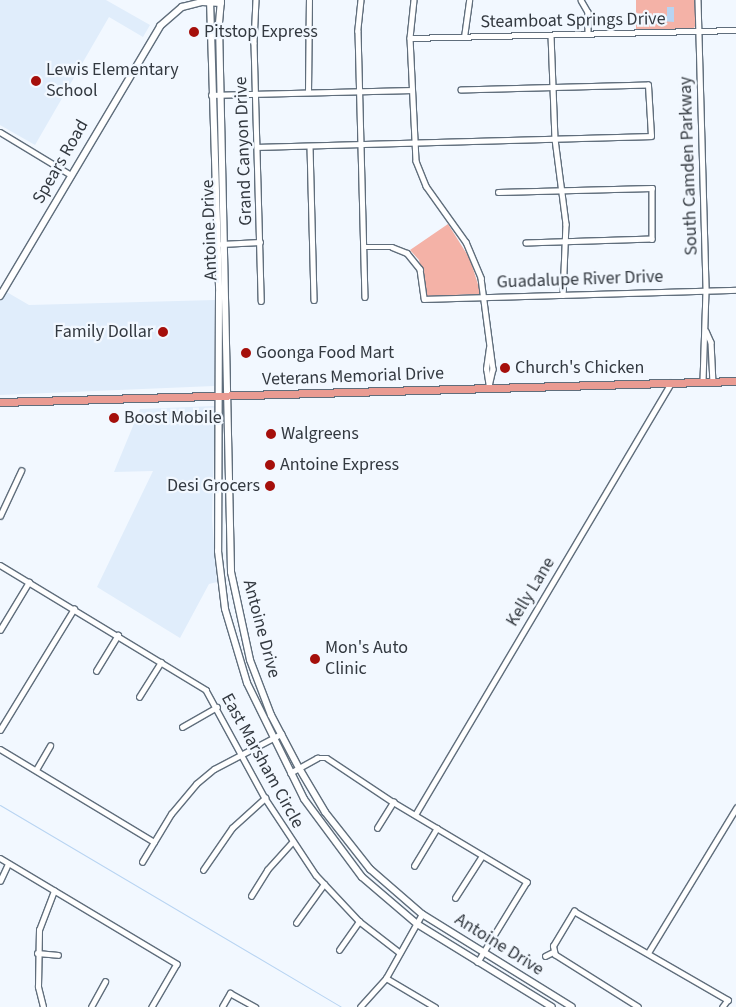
<!DOCTYPE html>
<style>
body{margin:0}
#map{position:relative;width:736px;height:1007px;overflow:hidden;background:#f2f8ff;font-family:"Source Sans 3",sans-serif}
div>[style]{position:absolute}
.built>*{inset:0;background:#e0edfb}
.green>*{inset:0;background:#f4b2a7}
.water>*{inset:0;background:#b8d4f2}
.stream>*{height:1px;margin:-0.5px;padding:0 0.5px;transform-origin:0.5px;border-radius:0.5px;background:#b8d4f2}
.roads{filter:drop-shadow(1px 0 #606e7c) drop-shadow(-1px 0 #606e7c) drop-shadow(0 1px #606e7c) drop-shadow(0 -1px #606e7c)}
.street>*{height:4.5px;margin:-2.25px;padding:0 2.25px;transform-origin:2.25px;border-radius:2.25px;background:#fff}
.secondary>*{height:6px;margin:-3px;padding:0 3px;transform-origin:3px;border-radius:3px;background:#fff}
.primary>*{height:7px;margin:-3.5px;padding:0 3.5px;transform-origin:3.5px;border-radius:3.5px;background:#ea9b92}
.dots>*{width:14px;height:14px;translate:-50% -50%;box-sizing:border-box;border:2px solid #f2f8ff;border-radius:50%}
span{translate:-50% -50%;white-space:nowrap;text-align:center;line-height:1.15;-webkit-text-stroke:4.5px #f2f8ff;paint-order:stroke}
.street-label{font-size:18px;color:#333940}
.poi-label{font-size:18px;color:#333940}
.left{translate:0 -50%;text-align:left}
.right{translate:-100% -50%;text-align:right}
</style>
<div id="map">
<div class="built">
<div style="clip-path:polygon(0 0,106px 0,150px 25px,143px 37px,109px 17px,35px 145px,0 125px)"></div>
<div style="clip-path:polygon(5px 291px,29px 305px,215px 300px,214px 386px,0 395px,0 300px)"></div>
<div style="clip-path:polygon(215px 406px,212px 519px,217px 582px,209px 584px,180px 638px,97px 587px,153px 471px,114px 472px,140px 409px)"></div>
</div>
<div class="green">
<div style="clip-path:polygon(636px 0,696px 0,697px 24px,692px 30px,636px 31px)"></div>
<div style="clip-path:polygon(448px 224px,470px 259px,481px 294px,427px 296px,419px 260px,410px 250px)"></div>
</div>
<div class="water">
<div style="clip-path:polygon(667px 7px,674px 7px,674px 22px,661px 21px,662px 17px,667px 16px)"></div>
</div>
<div class="stream">
<div style="left:0;top:805px;width:396px;rotate:30.6deg"></div>
</div>
<div class="roads">
<div class="street">
<div style="left:256px;top:0;width:43px;rotate:92.7deg"></div>
<div style="left:254px;top:43px;width:258px;rotate:88.4deg"></div>
<div style="left:361px;top:0;width:31px;rotate:96deg"></div>
<div style="left:358px;top:31px;width:266px;rotate:88.5deg"></div>
<div style="left:414px;top:0;width:38px;rotate:96deg"></div>
<div style="left:410px;top:38px;width:123px;rotate:87.2deg"></div>
<div style="left:416px;top:161px;width:27px;rotate:68deg"></div>
<div style="left:426px;top:186px;width:69px;rotate:54.5deg"></div>
<div style="left:466px;top:242px;width:39px;rotate:67deg"></div>
<div style="left:481px;top:278px;width:92px;rotate:82.5deg"></div>
<div style="left:493px;top:369px;width:18px;rotate:103deg"></div>
<div style="left:581px;top:0;width:14px;rotate:60deg"></div>
<div style="left:588px;top:12px;width:22px;rotate:90deg"></div>
<div style="left:698px;top:0;width:291px;rotate:88.4deg"></div>
<div style="left:706px;top:291px;width:92px;rotate:91.9deg"></div>
<div style="left:551px;top:35px;width:104px;rotate:87.8deg"></div>
<div style="left:555px;top:139px;width:86px;rotate:82.6deg"></div>
<div style="left:566px;top:224px;width:71px;rotate:92.4deg"></div>
<div style="left:464px;top:37px;width:37px;rotate:-82deg"></div>
<div style="left:410px;top:38px;width:326px;rotate:-1.4deg"></div>
<div style="left:308px;top:92px;width:92px;rotate:-89.4deg"></div>
<div style="left:211px;top:95px;width:200px;rotate:-1.4deg"></div>
<div style="left:0;top:132px;width:83px;rotate:31.2deg"></div>
<div style="left:310px;top:146px;width:154px;rotate:88.5deg"></div>
<div style="left:257px;top:147px;width:394px;rotate:-1.6deg"></div>
<div style="left:651px;top:136px;width:51px;rotate:-93.4deg"></div>
<div style="left:648px;top:85px;width:187px;rotate:178.5deg"></div>
<div style="left:498px;top:192px;width:154px;rotate:-1.5deg"></div>
<div style="left:652px;top:188px;width:51px;rotate:90deg"></div>
<div style="left:652px;top:239px;width:126px;rotate:178.2deg"></div>
<div style="left:221px;top:244px;width:39px;rotate:-3deg"></div>
<div style="left:364px;top:247px;width:28px"></div>
<div style="left:392px;top:247px;width:16px;rotate:22deg"></div>
<div style="left:407px;top:253px;width:21px;rotate:51deg"></div>
<div style="left:420px;top:269px;width:30px;rotate:82deg"></div>
<div style="left:424px;top:299px;width:312px;rotate:-1.7deg"></div>
<div style="left:706px;top:331px;width:12px;rotate:66deg"></div>
<div style="left:711px;top:342px;width:41px;rotate:87.2deg"></div>
<div style="left:489px;top:387px;width:18px;rotate:-99deg"></div>
<div style="left:486px;top:369px;width:21px;rotate:-82deg"></div>
<div style="left:0;top:516px;width:50px;rotate:-65deg"></div>
<div style="left:0;top:565px;width:241px;rotate:31.2deg"></div>
<div style="left:206px;top:690px;width:123px;rotate:61.4deg"></div>
<div style="left:265px;top:798px;width:92px;rotate:56.5deg"></div>
<div style="left:316px;top:875px;width:63px;rotate:46.9deg"></div>
<div style="left:359px;top:921px;width:51px;rotate:37.8deg"></div>
<div style="left:0;top:630px;width:56px;rotate:-58.9deg"></div>
<div style="left:96px;top:671px;width:42px;rotate:-58.6deg"></div>
<div style="left:139px;top:697px;width:41px;rotate:-57.8deg"></div>
<div style="left:182px;top:727px;width:40px;rotate:-29.7deg"></div>
<div style="left:0;top:730px;width:142px;rotate:-58.6deg"></div>
<div style="left:0;top:749px;width:180px;rotate:31.1deg"></div>
<div style="left:36px;top:770px;width:28px;rotate:-60deg"></div>
<div style="left:290px;top:773px;width:31px;rotate:-29deg"></div>
<div style="left:317px;top:758px;width:10px"></div>
<div style="left:327px;top:758px;width:79px;rotate:33.7deg"></div>
<div style="left:393px;top:802px;width:156px;rotate:30.8deg"></div>
<div style="left:527px;top:882px;width:94px;rotate:121.5deg"></div>
<div style="left:415px;top:815px;width:502px;rotate:-59.35deg"></div>
<div style="left:377px;top:828px;width:31px;rotate:-58deg"></div>
<div style="left:0;top:858px;width:206px;rotate:30.9deg"></div>
<div style="left:177px;top:964px;width:50px;rotate:120.2deg"></div>
<div style="left:142px;top:862px;width:56px;rotate:-58.9deg"></div>
<div style="left:171px;top:814px;width:39px;rotate:-50deg"></div>
<div style="left:196px;top:784px;width:23px;rotate:-40deg"></div>
<div style="left:214px;top:769px;width:76px;rotate:-27.6deg"></div>
<div style="left:414px;top:866px;width:44px;rotate:-58.8deg"></div>
<div style="left:203px;top:870px;width:51px;rotate:-55.4deg"></div>
<div style="left:232px;top:828px;width:45px;rotate:-42.3deg"></div>
<div style="left:0;top:881px;width:19px;rotate:-65deg"></div>
<div style="left:251px;top:896px;width:31px;rotate:-58deg"></div>
<div style="left:267px;top:870px;width:38px;rotate:-48deg"></div>
<div style="left:455px;top:898px;width:50px;rotate:-57.3deg"></div>
<div style="left:296px;top:923px;width:48px;rotate:-54.3deg"></div>
<div style="left:339px;top:950px;width:35px;rotate:-55deg"></div>
<div style="left:37px;top:953px;width:21px;rotate:5deg"></div>
<div style="left:648px;top:953px;width:170px;rotate:-58.7deg"></div>
<div style="left:545px;top:956px;width:9px;rotate:-27deg"></div>
<div style="left:386px;top:978px;width:57px;rotate:30.6deg"></div>
<div style="left:43px;top:1007px;width:21px;rotate:-104deg"></div>
<div style="left:38px;top:987px;width:57px;rotate:-89deg"></div>
<div style="left:39px;top:930px;width:42px;rotate:-69deg"></div>
<div style="left:91px;top:1007px;width:29px;rotate:-61deg"></div>
<div style="left:222px;top:1007px;width:16px;rotate:-60deg"></div>
<div style="left:230px;top:993px;width:29px;rotate:29deg"></div>
<div style="left:360px;top:1007px;width:39px;rotate:-48deg"></div>
<div style="left:386px;top:978px;width:73px;rotate:-60.6deg"></div>
<div style="left:638px;top:1007px;width:98px;rotate:-147.9deg"></div>
<div style="left:555px;top:955px;width:9px;rotate:-103deg"></div>
<div style="left:553px;top:946px;width:41px;rotate:-59deg"></div>
<div style="left:574px;top:911px;width:178px;rotate:30deg"></div>
<div style="left:728px;top:1000px;width:9px;rotate:126deg"></div>
</div>
<div class="secondary">
<div style="left:210px;top:0;width:293px;rotate:88.2deg"></div>
<div style="left:219px;top:293px;width:258px;rotate:90.2deg"></div>
<div style="left:218px;top:551px;width:58px;rotate:83.1deg"></div>
<div style="left:225px;top:609px;width:77px;rotate:73.4deg"></div>
<div style="left:247px;top:683px;width:129px;rotate:63.8deg"></div>
<div style="left:304px;top:799px;width:97px;rotate:53.4deg"></div>
<div style="left:362px;top:877px;width:72px;rotate:40.5deg"></div>
<div style="left:417px;top:924px;width:158px;rotate:31.6deg"></div>
<div style="left:221px;top:0;width:25px;rotate:95deg"></div>
<div style="left:219px;top:25px;width:547px;rotate:88.74deg"></div>
<div style="left:231px;top:572px;width:90px;rotate:77.8deg"></div>
<div style="left:250px;top:660px;width:59px;rotate:69.1deg"></div>
<div style="left:271px;top:715px;width:60px;rotate:62.2deg"></div>
<div style="left:299px;top:768px;width:51px;rotate:59.4deg"></div>
<div style="left:325px;top:812px;width:73px;rotate:51.7deg"></div>
<div style="left:370px;top:869px;width:69px;rotate:40.9deg"></div>
<div style="left:422px;top:914px;width:176px;rotate:31.8deg"></div>
<div style="left:0;top:296px;width:314px;rotate:-59.3deg"></div>
<div style="left:160px;top:26px;width:29px;rotate:-41deg"></div>
<div style="left:182px;top:7px;width:21px;rotate:-14deg"></div>
<div style="left:202px;top:2px;width:19px;rotate:3deg"></div>
</div>
<div class="primary">
<div style="left:0;top:402px;width:736px;rotate:-1.63deg"></div>
</div>
</div>
<div class="dots">
<div style="left:194px;top:32px;background:#a50f0b"></div>
<div style="left:36px;top:81px;background:#a50f0b"></div>
<div style="left:163px;top:332px;background:#a50f0b"></div>
<div style="left:246px;top:353px;background:#a50f0b"></div>
<div style="left:505px;top:368px;background:#a50f0b"></div>
<div style="left:114px;top:418px;background:#a50f0b"></div>
<div style="left:271px;top:434px;background:#a50f0b"></div>
<div style="left:270px;top:465px;background:#a50f0b"></div>
<div style="left:270px;top:486px;background:#a50f0b"></div>
<div style="left:315px;top:659px;background:#a50f0b"></div>
</div>
<div class="street-label">
<span style="left:573px;top:21px;rotate:-1deg">Steamboat Springs Drive</span>
<span style="left:244px;top:151px;rotate:-92deg">Grand Canyon Drive</span>
<span style="left:61px;top:162px;rotate:-60deg">Spears Road</span>
<span style="left:689px;top:166px;rotate:-92deg">South Camden Parkway</span>
<span style="left:210px;top:230px;rotate:-92deg">Antoine Drive</span>
<span style="left:580px;top:280px;rotate:-2deg">Guadalupe River Drive</span>
<span style="left:353px;top:377px;rotate:-2deg">Veterans Memorial Drive</span>
<span style="left:531px;top:592px;rotate:-59deg">Kelly Lane</span>
<span style="left:261px;top:629px;rotate:75deg">Antoine Drive</span>
<span style="left:262px;top:761px;rotate:61deg">East Marsham Circle</span>
<span style="left:499px;top:945px;rotate:32deg">Antoine Drive</span>
</div>
<div class="poi-label">
<span class="left" style="left:204px;top:32px">Pitstop Express</span>
<span class="left" style="left:46px;top:81px">Lewis Elementary<br>School</span>
<span class="right" style="left:153px;top:332px">Family Dollar</span>
<span class="left" style="left:256px;top:353px">Goonga Food Mart</span>
<span class="left" style="left:515px;top:368px">Church's Chicken</span>
<span class="left" style="left:124px;top:418px">Boost Mobile</span>
<span class="left" style="left:281px;top:434px">Walgreens</span>
<span class="left" style="left:280px;top:465px">Antoine Express</span>
<span class="right" style="left:260px;top:486px">Desi Grocers</span>
<span class="left" style="left:325px;top:659px">Mon's Auto<br>Clinic</span>
</div>
</div>
